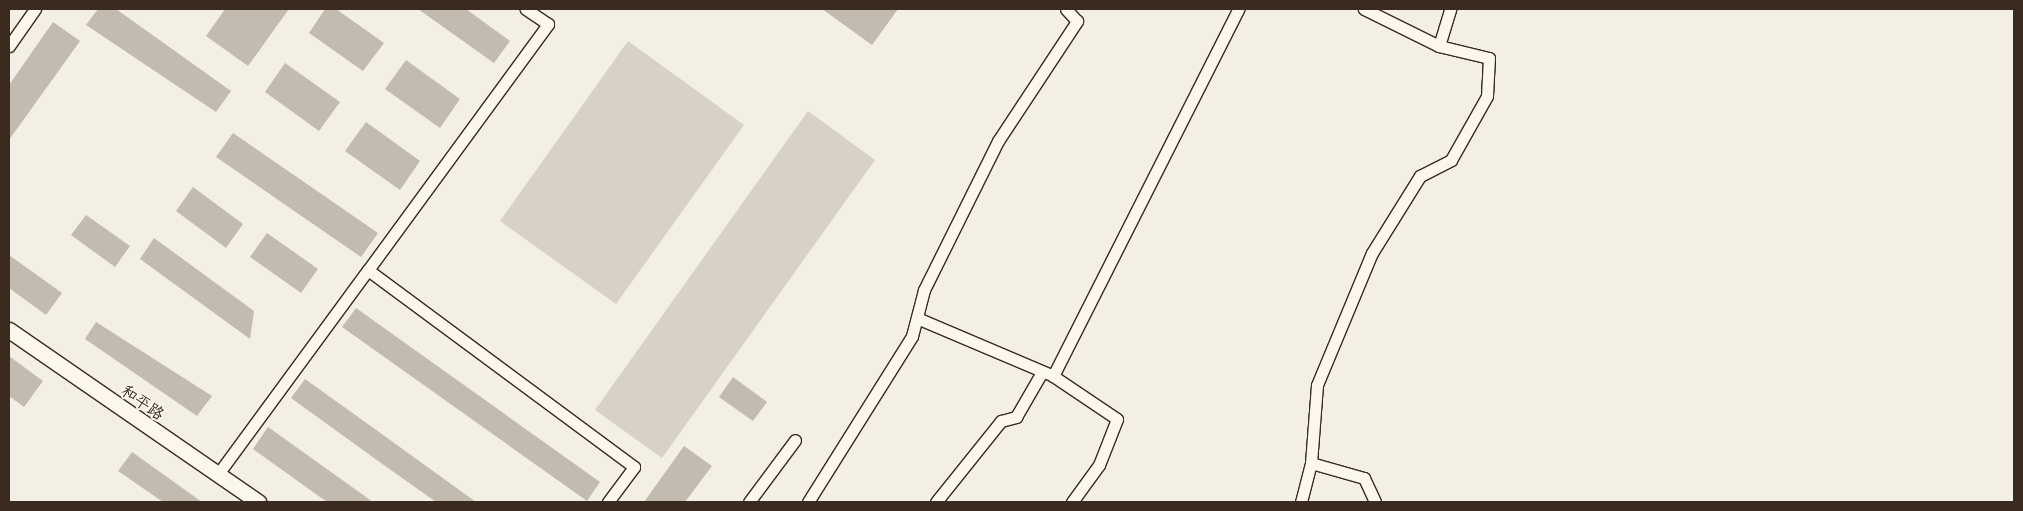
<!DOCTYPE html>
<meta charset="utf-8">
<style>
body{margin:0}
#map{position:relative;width:2023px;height:511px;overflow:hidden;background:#f3efe4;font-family:"Patrick Hand","LXGW WenKai TC",sans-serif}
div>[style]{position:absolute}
.green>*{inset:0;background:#d8d1c6}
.building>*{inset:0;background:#c3bbb0}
.roads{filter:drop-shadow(1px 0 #3b2a1e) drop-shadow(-1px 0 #3b2a1e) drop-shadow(0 1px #3b2a1e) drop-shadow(0 -1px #3b2a1e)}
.minor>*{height:11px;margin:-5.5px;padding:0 5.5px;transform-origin:5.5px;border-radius:5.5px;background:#fbf7ec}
.tertiary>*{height:15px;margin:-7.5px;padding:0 7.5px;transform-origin:7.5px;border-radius:7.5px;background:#fbf7ec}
span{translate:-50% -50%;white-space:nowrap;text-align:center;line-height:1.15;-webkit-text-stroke:4px #fbf7ec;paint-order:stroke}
.street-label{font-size:16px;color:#3b2a1e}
.frame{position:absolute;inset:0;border:10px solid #3b2a1e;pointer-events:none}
</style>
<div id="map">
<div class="green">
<div style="clip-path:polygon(628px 41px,744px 125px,616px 304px,500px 221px)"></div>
<div style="clip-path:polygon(808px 111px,875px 160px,662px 458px,595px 410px)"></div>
</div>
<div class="building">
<div style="clip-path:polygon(98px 9px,116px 9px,231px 91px,216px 112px,86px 25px)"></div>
<div style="clip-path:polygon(225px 9px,289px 9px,248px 66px,206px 36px)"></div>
<div style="clip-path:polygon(325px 9px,336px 9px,384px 43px,363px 71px,309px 33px)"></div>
<div style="clip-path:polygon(418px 9px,466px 9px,510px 41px,494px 63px)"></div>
<div style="clip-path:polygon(822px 9px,898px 9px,872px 45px)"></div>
<div style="clip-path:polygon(53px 22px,80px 41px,9px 140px,9px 85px)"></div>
<div style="clip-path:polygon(406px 60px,460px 99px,440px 128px,385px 89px)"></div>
<div style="clip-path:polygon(285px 63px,340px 102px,319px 131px,265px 92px)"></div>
<div style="clip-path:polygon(366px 122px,420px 161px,400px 190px,345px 151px)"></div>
<div style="clip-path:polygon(233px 133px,378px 233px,361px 257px,216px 157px)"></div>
<div style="clip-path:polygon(193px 187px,243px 224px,226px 248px,176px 211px)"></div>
<div style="clip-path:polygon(86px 215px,130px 246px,115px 267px,71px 235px)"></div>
<div style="clip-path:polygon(267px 233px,318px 269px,301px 293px,250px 257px)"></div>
<div style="clip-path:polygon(154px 238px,254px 311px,250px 339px,140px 259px)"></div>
<div style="clip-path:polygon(9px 255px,62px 293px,46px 315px,9px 288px)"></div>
<div style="clip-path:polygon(356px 308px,600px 482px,587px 501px,342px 327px)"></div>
<div style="clip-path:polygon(96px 322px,212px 396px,197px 416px,85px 339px)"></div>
<div style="clip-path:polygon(9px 356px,43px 381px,24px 407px,9px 396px)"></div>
<div style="clip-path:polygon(733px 377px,767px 402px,753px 421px,719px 397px)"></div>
<div style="clip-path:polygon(305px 379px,379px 432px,476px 502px,436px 502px,374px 458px,291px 398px)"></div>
<div style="clip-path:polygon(268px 427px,373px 502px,327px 502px,253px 449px)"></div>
<div style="clip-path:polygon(684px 446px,712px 466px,685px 502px,644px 502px)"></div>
<div style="clip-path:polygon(132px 452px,202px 502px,163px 502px,118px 471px)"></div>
</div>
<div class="roads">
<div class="minor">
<div style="left:9px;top:46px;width:45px;rotate:-54.9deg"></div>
<div style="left:1439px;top:46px;width:39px;rotate:-73deg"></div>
<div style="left:368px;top:270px;width:305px;rotate:-53.8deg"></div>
<div style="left:548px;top:24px;width:27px;rotate:-146deg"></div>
<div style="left:917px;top:318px;width:143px;rotate:23deg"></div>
<div style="left:1311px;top:463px;width:55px;rotate:15.8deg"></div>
<div style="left:1364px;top:478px;width:26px;rotate:65deg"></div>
<div style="left:218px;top:474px;width:253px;rotate:-53.7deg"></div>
<div style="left:368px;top:270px;width:331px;rotate:36.5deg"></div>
<div style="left:634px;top:467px;width:44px;rotate:126.6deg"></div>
<div style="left:749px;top:502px;width:77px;rotate:-53.4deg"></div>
<div style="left:808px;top:502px;width:196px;rotate:-57.9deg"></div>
<div style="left:912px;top:336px;width:48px;rotate:-75.4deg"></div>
<div style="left:924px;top:290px;width:166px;rotate:-63.6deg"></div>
<div style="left:998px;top:141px;width:144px;rotate:-56.6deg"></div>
<div style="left:1077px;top:21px;width:16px;rotate:-133deg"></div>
<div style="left:936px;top:502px;width:104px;rotate:-51.3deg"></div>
<div style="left:1001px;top:421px;width:16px;rotate:-15deg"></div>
<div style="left:1016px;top:417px;width:52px;rotate:-60deg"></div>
<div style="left:1072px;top:502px;width:46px;rotate:-53.9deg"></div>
<div style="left:1099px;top:465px;width:49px;rotate:-68.6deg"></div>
<div style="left:1117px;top:419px;width:77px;rotate:-146.1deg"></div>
<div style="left:1053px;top:376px;width:411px;rotate:-63.2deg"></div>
<div style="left:1301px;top:502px;width:40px;rotate:-75.6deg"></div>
<div style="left:1311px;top:463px;width:78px;rotate:-85.6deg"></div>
<div style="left:1317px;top:385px;width:143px;rotate:-67.4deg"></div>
<div style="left:1372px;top:253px;width:91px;rotate:-58.1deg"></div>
<div style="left:1420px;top:176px;width:35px;rotate:-27deg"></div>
<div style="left:1451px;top:160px;width:73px;rotate:-60.6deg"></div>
<div style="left:1487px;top:96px;width:38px;rotate:-87deg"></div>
<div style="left:1489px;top:58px;width:51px;rotate:-166.5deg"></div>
<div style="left:1439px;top:46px;width:84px;rotate:-153.7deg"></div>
</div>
<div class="tertiary">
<div style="left:9px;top:330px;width:303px;rotate:34.6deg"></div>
</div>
</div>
<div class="street-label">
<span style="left:143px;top:402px;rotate:35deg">和平路</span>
</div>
<div class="frame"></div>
</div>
